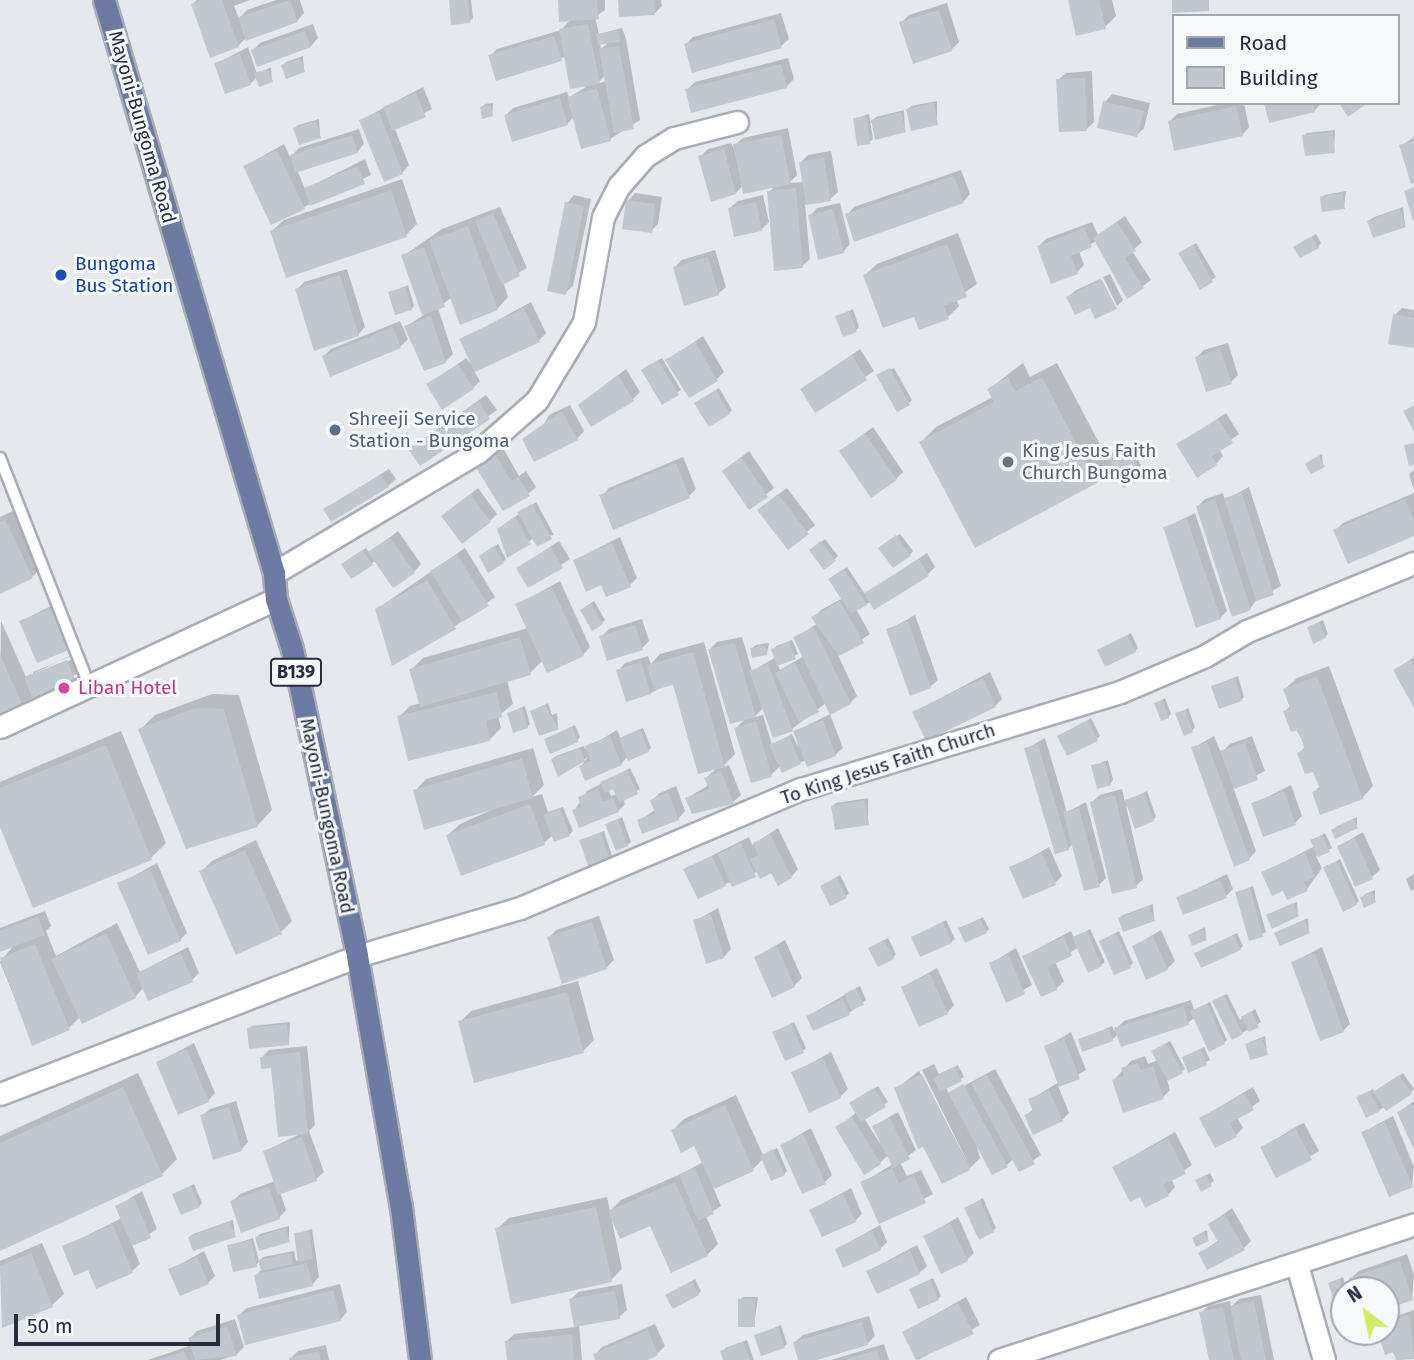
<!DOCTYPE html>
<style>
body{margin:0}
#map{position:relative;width:1414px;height:1360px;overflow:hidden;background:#e5e9ee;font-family:"Fira Sans",sans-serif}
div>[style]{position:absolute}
.shadow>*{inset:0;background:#0003}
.building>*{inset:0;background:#c1c7ce}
.roads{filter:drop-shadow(2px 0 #a8adb6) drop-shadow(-2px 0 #a8adb6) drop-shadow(0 2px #a8adb6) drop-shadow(0 -2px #a8adb6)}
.lane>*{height:10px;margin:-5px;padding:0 5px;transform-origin:5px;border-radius:5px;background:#fff}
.street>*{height:21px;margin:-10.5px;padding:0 10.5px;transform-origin:10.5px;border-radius:10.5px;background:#fff}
.primary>*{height:21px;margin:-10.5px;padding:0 10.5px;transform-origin:10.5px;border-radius:10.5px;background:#6c7ba1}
.dots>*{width:19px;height:19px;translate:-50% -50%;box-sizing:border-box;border:4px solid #f6f8fa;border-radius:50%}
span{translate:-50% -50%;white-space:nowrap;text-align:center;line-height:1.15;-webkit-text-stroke:6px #f6f8fa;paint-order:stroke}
.shield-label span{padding:2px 5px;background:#f6f8fa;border:2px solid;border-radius:5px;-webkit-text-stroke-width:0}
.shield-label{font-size:18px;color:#252d3f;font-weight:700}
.street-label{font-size:19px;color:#252d3f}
.transit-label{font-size:19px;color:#164399}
.left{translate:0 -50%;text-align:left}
.service-label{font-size:19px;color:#4e5e75}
.worship-label{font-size:19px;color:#5b616d}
.hotel-label{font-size:19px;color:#b23c85}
.legend{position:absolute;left:1172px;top:14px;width:228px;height:91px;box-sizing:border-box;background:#f6f8fa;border:2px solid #a2a7af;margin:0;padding:9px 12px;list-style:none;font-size:21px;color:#252d3f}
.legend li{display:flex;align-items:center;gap:14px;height:35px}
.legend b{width:35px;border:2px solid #a2a7af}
.north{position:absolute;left:1330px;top:1276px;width:70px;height:70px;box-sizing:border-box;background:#f6f8fa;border:2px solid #a2a7af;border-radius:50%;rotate:328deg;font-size:19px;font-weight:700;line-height:28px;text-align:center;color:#252d3f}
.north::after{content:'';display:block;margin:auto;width:24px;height:32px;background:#ceec65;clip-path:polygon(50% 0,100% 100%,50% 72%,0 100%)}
.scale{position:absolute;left:14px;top:1314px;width:206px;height:32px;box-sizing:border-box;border:4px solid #252d3f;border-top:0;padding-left:9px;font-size:21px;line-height:24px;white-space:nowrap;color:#252d3f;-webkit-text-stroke:5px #f6f8fa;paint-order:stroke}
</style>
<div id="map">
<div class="shadow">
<div style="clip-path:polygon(197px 0,250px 0,234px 6px,239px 19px,247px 10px,276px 0,300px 0,304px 13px,297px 21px,247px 37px,238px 46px,193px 4px)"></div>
<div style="clip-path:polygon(450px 0,471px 0,473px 18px,470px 21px)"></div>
<div style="clip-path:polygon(evenodd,559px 0,605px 0,605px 10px,595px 17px,599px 34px,622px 28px,626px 39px,640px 120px,610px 139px,574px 117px,567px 124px,506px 115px,513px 108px,567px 92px,569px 97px,586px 87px,566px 55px,561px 59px,490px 56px,497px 49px,561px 30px,571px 19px,559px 0,609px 42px,601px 49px,600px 43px,609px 42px,559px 0,605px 75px,606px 81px,597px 84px,605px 75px)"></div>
<div style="clip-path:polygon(620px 0,661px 0,662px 6px,654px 14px)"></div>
<div style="clip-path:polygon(1070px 0,1112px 0,1116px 16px,1105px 27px)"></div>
<div style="clip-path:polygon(947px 3px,959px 42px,951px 50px,901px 23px,909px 15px)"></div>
<div style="clip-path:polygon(781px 13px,789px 39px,781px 46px,686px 44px,693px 37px)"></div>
<div style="clip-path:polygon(313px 24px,318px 38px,311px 46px,253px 50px,260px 43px)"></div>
<div style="clip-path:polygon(248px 47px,257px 74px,271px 67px,272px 80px,257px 77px,250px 84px,216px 64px)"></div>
<div style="clip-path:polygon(303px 56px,304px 71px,283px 65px,286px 62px)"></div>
<div style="clip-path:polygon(788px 58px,794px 79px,786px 87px,687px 90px,695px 82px)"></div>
<div style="clip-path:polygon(1092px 71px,1094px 122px,1087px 129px,1058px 80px,1066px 73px)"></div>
<div style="clip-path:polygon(423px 87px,432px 109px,395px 129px,409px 165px,402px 173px,361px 120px)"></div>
<div style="clip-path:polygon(1112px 94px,1150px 103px,1144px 128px,1137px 135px,1105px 102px)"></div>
<div style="clip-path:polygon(937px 101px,937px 124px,908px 109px,911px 106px)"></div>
<div style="clip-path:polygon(493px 103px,492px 115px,482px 107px,485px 104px)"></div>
<div style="clip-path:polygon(1226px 103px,1244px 103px,1249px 127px,1242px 135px,1170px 121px,1177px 114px)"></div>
<div style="clip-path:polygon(1266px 103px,1322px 103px,1314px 111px)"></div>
<div style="clip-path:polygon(904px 110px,905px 131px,870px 122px,876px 117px)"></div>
<div style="clip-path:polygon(869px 114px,873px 139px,869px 142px,854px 119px)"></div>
<div style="clip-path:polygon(319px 119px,320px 136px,295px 128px,298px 125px)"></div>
<div style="clip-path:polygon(788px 128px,797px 175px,789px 183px,804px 182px,801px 162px,808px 155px,831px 151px,838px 192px,830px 199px,805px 204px,810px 259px,802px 266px,769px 192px,775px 186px,743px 185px,736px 193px,700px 157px,708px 149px,731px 143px,737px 155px,735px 145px,743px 138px)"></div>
<div style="clip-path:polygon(359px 129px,364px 144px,357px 152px,297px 170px,305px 189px,365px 159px,371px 175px,304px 207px,245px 166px,284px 144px,290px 157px,299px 148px)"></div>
<div style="clip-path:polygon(1335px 130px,1334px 151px,1304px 136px,1307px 133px)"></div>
<div style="clip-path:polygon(1414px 137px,1414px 181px,1401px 146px)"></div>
<div style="clip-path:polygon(961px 170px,970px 194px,963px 202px,847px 215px,854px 207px)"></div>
<div style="clip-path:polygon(402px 179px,417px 224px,406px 235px,272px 231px,284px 220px)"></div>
<div style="clip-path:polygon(1346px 191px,1344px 207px,1321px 198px,1325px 195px)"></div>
<div style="clip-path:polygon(635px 193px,662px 197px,658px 224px,651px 231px,628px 201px)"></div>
<div style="clip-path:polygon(574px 195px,591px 199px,573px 286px,565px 293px,567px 203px)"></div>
<div style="clip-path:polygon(763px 195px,769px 222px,761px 230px,730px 208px,738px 201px)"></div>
<div style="clip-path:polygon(840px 203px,850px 244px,843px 252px,810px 216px,817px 208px)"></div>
<div style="clip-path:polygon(500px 207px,527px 268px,503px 282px,508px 297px,497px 309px,452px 297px,438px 308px,453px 354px,445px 362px,405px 327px,424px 315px,403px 256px,442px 229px)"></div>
<div style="clip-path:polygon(1403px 207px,1405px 225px,1369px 221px,1372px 218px)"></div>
<div style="clip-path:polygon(1125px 216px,1142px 242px,1132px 251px,1151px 280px,1128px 297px,1096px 241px,1079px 251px,1084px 265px,1077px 272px,1039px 246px,1046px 239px,1092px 222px,1098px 235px)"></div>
<div style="clip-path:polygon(958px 233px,977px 284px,956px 299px,959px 306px,948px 317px,915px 315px,865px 275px,877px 264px)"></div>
<div style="clip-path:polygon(1316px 234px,1321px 243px,1318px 247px,1295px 247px)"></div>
<div style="clip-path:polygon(1196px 243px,1216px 277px,1200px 288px,1184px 250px)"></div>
<div style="clip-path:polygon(715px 250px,726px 287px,718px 294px,675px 267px,682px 260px)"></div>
<div style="clip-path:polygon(347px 269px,365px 327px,358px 335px,297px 290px,304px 282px)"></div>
<div style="clip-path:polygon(1110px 274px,1123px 300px,1117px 306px,1103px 277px)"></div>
<div style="clip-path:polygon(1100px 279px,1114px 307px,1068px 297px,1076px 290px)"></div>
<div style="clip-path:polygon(408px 285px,414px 306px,411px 309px,390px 293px)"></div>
<div style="clip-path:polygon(531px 302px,546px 333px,539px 340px,474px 371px,480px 381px,473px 388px,429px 385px,466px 358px,476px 370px,461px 340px)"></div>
<div style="clip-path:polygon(1402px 308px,1414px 310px,1414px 346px,1395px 315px)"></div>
<div style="clip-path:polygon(853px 309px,859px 327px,856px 330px,837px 317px)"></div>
<div style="clip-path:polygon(400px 321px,408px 339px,400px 347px,324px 356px,331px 349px)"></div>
<div style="clip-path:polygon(703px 336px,724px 372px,717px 379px,667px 360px)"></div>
<div style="clip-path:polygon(1228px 343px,1238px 375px,1231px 382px,1197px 357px,1204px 350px)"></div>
<div style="clip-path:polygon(860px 349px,874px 371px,816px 410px,802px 389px)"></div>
<div style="clip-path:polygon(662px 358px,681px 390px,662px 402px,646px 367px)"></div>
<div style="clip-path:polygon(1023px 363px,1030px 377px,1057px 363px,1107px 458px,1130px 444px,1145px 473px,1142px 476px,1114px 464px,1096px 482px,975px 545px,921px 442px,936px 427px,993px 397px,989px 389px)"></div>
<div style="clip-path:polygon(894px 368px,912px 400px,909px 403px,879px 375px)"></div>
<div style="clip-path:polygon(626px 369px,640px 392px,633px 399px,588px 398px)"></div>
<div style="clip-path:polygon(719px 388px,732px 410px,729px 413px,700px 400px)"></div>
<div style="clip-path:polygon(486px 395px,497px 410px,421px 464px,410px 449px)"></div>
<div style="clip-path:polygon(570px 405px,584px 431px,577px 439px,524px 439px,543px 426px,549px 415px)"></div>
<div style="clip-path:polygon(1226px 413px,1239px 434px,1219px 449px,1223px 456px,1216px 464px,1179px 445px)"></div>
<div style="clip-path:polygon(873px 427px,903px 472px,896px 479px,841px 451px)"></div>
<div style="clip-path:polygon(503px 448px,519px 476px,526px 471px,536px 487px,528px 494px,477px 466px)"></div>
<div style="clip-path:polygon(749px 451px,774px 488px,749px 508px,724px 471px)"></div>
<div style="clip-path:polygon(1322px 454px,1323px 465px,1307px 464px,1310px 461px)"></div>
<div style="clip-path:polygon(683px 457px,696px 489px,689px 496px,602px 496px,609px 488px)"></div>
<div style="clip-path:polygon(389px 469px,396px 479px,388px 486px,325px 509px)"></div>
<div style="clip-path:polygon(1414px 470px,1414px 490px,1409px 474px)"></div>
<div style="clip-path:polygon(1249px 487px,1281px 586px,1257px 599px,1250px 609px,1198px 506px,1205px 499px,1223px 493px,1225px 500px)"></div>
<div style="clip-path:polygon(478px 488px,497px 514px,490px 521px,443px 516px)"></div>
<div style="clip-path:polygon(787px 488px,815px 525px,807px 532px,767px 503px)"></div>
<div style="clip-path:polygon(1414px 493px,1414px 535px,1336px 530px,1343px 523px)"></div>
<div style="clip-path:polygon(536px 502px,554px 535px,534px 538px,508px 556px,502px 526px)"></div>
<div style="clip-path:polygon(17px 509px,44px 565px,32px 577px,0 592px,0 517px)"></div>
<div style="clip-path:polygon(1195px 513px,1227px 611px,1220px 618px,1165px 528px)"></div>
<div style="clip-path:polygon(398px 531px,421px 564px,414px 572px,376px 560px,371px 564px,346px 562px,366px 548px,370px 553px)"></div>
<div style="clip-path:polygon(900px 534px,913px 551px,910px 555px,884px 545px)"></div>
<div style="clip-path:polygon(620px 537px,637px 578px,630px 585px,602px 583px,575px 560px)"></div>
<div style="clip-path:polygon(825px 539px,838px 556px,835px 559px,814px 547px)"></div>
<div style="clip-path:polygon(559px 541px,570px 559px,528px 586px,518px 568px)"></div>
<div style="clip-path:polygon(498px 544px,506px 559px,503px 562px,484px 553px)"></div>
<div style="clip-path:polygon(465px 548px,495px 597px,454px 627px,377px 609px)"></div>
<div style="clip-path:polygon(927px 553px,935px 567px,928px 574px,856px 609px,870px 634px,838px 655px,857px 696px,850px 703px,826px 703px,792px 729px,764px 707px,753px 718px,763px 715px,772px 745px,792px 734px,798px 747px,796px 731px,830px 714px,843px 748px,835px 755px,780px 766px,771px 775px,736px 728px,746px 718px,710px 649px,717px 642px,742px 637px,752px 671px,776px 657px,776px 646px,792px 640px,798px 654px,778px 664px,780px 670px,804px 656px,795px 638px,818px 623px,814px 618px,821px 610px,843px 598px,833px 576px,847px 567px,865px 594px)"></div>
<div style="clip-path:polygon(560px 581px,590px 647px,583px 655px,543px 660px,530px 673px,507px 680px,513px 704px,498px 716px,501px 728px,489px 740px,399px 717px,410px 706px,421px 703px,411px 670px,423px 658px,528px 628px,517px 605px)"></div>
<div style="clip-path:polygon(594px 601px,605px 620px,602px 623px,585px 607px)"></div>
<div style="clip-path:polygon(59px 602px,75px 642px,68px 649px,21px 621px)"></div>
<div style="clip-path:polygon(915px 615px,938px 680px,930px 687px,888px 630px)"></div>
<div style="clip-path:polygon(642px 619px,649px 641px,642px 648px,601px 637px,609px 629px)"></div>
<div style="clip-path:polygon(1323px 620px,1328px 634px,1325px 637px,1309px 627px)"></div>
<div style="clip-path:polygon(evenodd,1px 621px,26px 677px,74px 654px,82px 671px,0 715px,1px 621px,74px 655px,76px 658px,33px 676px,33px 672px,74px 655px)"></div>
<div style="clip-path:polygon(1131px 633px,1138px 648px,1135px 651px,1099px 650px)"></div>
<div style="clip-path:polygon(704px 642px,735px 754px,721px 768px,729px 765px,741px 795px,733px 802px,687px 798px,709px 785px,706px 778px,718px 767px,674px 682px,650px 693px,618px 671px,625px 663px,648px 656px,651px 664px,660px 654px)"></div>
<div style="clip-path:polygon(769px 643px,767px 653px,752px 648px,756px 645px)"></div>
<div style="clip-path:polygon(1414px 657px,1414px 705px,1395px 670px)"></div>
<div style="clip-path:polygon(1329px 666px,1373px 786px,1362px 798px,1314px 792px,1320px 786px,1314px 769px,1299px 753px,1306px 746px,1285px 711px,1291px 705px,1285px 689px,1297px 678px)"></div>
<div style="clip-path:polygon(990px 672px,1002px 699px,995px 706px,914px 712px)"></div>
<div style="clip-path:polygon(1238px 676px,1244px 697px,1241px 700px,1213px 686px)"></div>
<div style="clip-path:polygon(212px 694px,239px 695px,272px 810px,257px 826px,140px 730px,155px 715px)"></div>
<div style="clip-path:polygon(1165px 698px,1171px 714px,1168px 717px,1156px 704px)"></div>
<div style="clip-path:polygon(548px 703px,552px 715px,557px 713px,558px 727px,532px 711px)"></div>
<div style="clip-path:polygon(525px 706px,530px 724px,527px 727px,509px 713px)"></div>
<div style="clip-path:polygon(1188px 708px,1195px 727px,1192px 731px,1177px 714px)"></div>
<div style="clip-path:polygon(1091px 718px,1100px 736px,1097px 739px,1059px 736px)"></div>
<div style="clip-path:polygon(575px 725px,580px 737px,577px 741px,546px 739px)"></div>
<div style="clip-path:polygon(643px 728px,651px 748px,648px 751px,628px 756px,621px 764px,581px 766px,588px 757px,559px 774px,553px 759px,556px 756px,584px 746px,585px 749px,617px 730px,621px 739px)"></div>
<div style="clip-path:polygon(121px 731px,166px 843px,151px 858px,34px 906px,0 823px,0 782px)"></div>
<div style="clip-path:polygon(1214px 736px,1221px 753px,1230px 744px,1252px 736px,1265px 771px,1233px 787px,1256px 851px,1249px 859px,1193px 748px)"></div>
<div style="clip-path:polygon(1045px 738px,1067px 812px,1086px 802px,1106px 878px,1099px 885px,1073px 843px,1068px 849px,1026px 749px)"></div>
<div style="clip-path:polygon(533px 748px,544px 785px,532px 797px,542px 794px,548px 812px,563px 807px,573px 831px,569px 835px,553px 835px,544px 843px,448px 835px,460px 824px,498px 807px,415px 791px,426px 779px)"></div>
<div style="clip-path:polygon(1108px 760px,1113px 780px,1110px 784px,1093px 766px)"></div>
<div style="clip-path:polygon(evenodd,630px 768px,640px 789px,623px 799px,625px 804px,618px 811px,574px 811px,587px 791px,630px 768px,614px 787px,617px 794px,611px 796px,608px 789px,614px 787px)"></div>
<div style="clip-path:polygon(1291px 785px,1302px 816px,1295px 823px,1253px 804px)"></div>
<div style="clip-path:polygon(676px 786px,685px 811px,678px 819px,639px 821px,656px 809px,652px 800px,660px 793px)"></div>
<div style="clip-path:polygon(1122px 789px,1125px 802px,1147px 791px,1156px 817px,1153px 820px,1126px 806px,1143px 879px,1136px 886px,1092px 802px,1100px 795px)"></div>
<div style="clip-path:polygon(868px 798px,868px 823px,833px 806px,836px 803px)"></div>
<div style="clip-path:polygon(622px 817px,631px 842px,627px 845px,607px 824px)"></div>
<div style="clip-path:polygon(1357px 817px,1357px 827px,1333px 830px,1336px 827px)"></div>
<div style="clip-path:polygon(778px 828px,798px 869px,791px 877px,759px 871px,725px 884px,685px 869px,749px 837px,752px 845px)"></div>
<div style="clip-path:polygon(604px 831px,612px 856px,609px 860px,581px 840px)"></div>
<div style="clip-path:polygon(1363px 832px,1380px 870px,1372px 877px,1339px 846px)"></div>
<div style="clip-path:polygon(1325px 833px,1332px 848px,1316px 856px,1322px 868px,1307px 889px,1284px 889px,1263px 873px,1315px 846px,1313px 841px)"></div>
<div style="clip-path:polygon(256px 840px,292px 921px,281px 932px,201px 872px,212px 861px)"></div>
<div style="clip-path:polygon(1049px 847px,1062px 876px,1055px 883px,1012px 868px)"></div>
<div style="clip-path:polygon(1340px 859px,1359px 901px,1356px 904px,1325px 868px)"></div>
<div style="clip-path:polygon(157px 863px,187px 933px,180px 940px,119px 884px)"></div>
<div style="clip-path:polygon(1227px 874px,1233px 889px,1226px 896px,1178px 898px)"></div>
<div style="clip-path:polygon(1414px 874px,1414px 889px,1411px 891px,1406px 879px)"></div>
<div style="clip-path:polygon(840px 875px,849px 893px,846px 896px,822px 886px)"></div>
<div style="clip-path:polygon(1253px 886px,1266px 932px,1250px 939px,1237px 893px)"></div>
<div style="clip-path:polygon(1375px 890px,1375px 901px,1362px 898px,1365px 894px)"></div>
<div style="clip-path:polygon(1297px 902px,1298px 915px,1272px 913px)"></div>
<div style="clip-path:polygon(1153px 904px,1154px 919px,1120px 918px,1123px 915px)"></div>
<div style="clip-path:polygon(718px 908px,731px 949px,724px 957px,695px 921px)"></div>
<div style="clip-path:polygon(45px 911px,51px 926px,46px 931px,56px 956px,117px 923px,140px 972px,188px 947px,199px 973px,192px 980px,144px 987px,135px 997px,80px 1017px,69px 1028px,33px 1043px,0 962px,15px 944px,0 950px,0 928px)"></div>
<div style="clip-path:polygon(599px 916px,614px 960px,606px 968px,549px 938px,556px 930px)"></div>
<div style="clip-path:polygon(983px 917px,989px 929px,986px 932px,960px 929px)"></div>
<div style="clip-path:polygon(1308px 918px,1309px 931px,1276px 934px,1279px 931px)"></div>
<div style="clip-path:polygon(946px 920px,955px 939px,951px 942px,913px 937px)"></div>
<div style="clip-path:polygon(1205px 927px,1206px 938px,1190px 936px,1193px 933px)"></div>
<div style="clip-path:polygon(1090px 929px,1105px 962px,1101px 965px,1079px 947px,1055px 962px,1064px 981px,1056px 989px,1024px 956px,1071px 931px,1074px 938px)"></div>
<div style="clip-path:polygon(1161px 930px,1175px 961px,1167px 969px,1134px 946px)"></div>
<div style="clip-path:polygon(1119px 931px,1133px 963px,1130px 966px,1101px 941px)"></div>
<div style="clip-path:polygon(1237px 933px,1243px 946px,1240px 949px,1196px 953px)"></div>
<div style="clip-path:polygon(888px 938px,896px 954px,893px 958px,870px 948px)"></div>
<div style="clip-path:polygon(785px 940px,802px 978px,794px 986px,756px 957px)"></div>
<div style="clip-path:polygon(1322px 947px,1350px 1024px,1343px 1031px,1293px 962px)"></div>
<div style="clip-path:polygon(1016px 948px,1032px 985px,1007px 1000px,991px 963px)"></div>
<div style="clip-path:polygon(937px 968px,954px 1005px,947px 1013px,903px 987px)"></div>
<div style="clip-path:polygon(578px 981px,594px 1040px,583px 1051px,460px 1022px,471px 1011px)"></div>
<div style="clip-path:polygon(860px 986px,866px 1000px,849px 1013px,808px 1016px)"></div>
<div style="clip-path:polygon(1227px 994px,1240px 1020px,1255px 1009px,1261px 1022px,1242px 1033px,1218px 998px)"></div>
<div style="clip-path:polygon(1191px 1000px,1194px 1010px,1210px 1002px,1227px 1040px,1224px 1043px,1195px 1017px,1188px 1023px,1118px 1034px,1112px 1040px,1080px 1040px,1112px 1026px,1114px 1031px,1124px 1021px)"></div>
<div style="clip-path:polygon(290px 1022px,289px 1044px,249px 1029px,252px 1026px)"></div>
<div style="clip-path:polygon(794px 1022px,806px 1048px,803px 1051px,774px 1033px)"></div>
<div style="clip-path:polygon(1071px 1032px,1086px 1070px,1058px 1086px,1069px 1113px,1062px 1120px,1026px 1116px,1034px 1108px,1030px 1100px,1059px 1082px,1046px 1047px)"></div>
<div style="clip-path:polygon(1265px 1036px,1267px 1053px,1247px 1045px,1250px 1042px)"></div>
<div style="clip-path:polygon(1170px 1041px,1185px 1069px,1167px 1080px,1170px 1090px,1163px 1097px,1114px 1080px,1131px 1061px,1145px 1056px,1148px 1064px,1158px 1060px,1153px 1051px)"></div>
<div style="clip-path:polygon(194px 1043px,215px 1093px,208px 1101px,158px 1062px)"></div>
<div style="clip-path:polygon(307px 1046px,315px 1125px,309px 1131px,324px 1172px,316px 1179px,280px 1192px,286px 1210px,279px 1218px,232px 1202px,240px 1194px,275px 1181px,265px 1151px,298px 1135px,273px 1067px,262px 1057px,269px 1050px)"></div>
<div style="clip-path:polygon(1204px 1047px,1210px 1060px,1189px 1070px,1184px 1057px)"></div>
<div style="clip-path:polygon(831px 1052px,848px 1089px,840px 1097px,793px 1073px)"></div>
<div style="clip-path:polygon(934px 1064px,939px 1074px,958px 1065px,964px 1077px,946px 1087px,949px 1094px,995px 1069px,1041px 1155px,1019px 1170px,1013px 1159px,1007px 1165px,975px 1140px,980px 1158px,969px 1169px,924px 1144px,919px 1147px,896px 1089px,919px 1071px,970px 1167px,922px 1070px)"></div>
<div style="clip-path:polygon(138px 1073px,177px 1159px,162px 1174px,0 1247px,0 1136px)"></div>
<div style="clip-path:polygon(1403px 1073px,1414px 1089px,1411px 1092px,1379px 1110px,1358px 1098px,1373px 1089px,1375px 1093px)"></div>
<div style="clip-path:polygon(878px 1086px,888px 1102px,864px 1118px,881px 1145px,874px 1126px,898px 1112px,916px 1150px,900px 1162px,907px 1176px,921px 1170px,933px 1194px,880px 1222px,862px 1183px,893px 1164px,888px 1155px,880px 1163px,837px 1128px,857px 1112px,855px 1101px)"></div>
<div style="clip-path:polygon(1253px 1087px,1260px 1101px,1237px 1117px,1243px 1128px,1236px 1135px,1201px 1118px)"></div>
<div style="clip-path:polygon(736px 1095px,763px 1155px,777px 1148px,787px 1171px,784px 1174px,763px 1159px,753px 1169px,713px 1187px,721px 1206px,706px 1216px,718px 1244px,707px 1255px,651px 1223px,612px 1221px,622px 1269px,611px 1280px,497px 1229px,509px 1218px,607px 1197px,610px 1211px,621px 1200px,683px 1173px,703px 1162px,695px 1144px,673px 1130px,684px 1119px)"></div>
<div style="clip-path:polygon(236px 1101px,248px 1142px,241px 1150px,202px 1116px,210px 1109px)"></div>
<div style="clip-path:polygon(1414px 1101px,1414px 1146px,1399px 1112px)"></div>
<div style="clip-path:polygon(1393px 1116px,1414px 1167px,1412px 1186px,1363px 1132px)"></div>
<div style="clip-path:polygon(1303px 1123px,1269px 1140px,1304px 1123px,1319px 1151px,1277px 1176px,1262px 1147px)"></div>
<div style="clip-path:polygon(811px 1128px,832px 1175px,825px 1182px,782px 1145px)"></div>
<div style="clip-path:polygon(1175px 1132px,1192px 1165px,1171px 1179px,1175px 1187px,1168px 1195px,1140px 1195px,1114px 1167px)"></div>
<div style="clip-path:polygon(1210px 1173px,1214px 1181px,1202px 1189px,1201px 1178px)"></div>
<div style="clip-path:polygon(194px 1184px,202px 1203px,199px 1206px,174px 1194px)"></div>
<div style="clip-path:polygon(851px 1188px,862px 1214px,855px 1221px,811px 1210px)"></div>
<div style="clip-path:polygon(142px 1191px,157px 1229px,132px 1245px,140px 1264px,132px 1271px,97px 1287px,89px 1267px,64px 1247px,122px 1218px,117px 1206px)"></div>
<div style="clip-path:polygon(983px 1198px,996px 1228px,993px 1231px,966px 1208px)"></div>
<div style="clip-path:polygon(1232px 1208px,1251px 1241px,1244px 1248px,1200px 1253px,1219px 1240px,1210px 1224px)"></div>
<div style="clip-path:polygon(958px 1217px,974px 1253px,967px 1260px,926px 1236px)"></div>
<div style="clip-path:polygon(233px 1220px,235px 1235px,190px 1237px,193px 1234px)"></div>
<div style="clip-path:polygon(880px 1225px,887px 1242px,880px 1249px,837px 1249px)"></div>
<div style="clip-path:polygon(289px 1226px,289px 1241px,257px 1237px,260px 1234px)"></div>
<div style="clip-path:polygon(312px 1229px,319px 1277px,312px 1285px,256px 1276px,262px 1269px,260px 1261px,256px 1265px,229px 1246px,253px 1238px,259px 1261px,263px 1257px,294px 1251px,296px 1261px,299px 1260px,296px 1234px)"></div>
<div style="clip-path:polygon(1207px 1230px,1208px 1239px,1194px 1238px,1197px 1235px)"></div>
<div style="clip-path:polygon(42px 1243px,64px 1294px,52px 1305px,3px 1326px,0 1261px)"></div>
<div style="clip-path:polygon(917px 1245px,927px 1266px,919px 1273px,868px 1271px)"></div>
<div style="clip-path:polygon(204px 1251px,215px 1276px,208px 1283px,170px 1270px)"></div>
<div style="clip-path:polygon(1407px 1254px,1414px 1275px,1412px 1299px,1386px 1307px,1386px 1290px,1355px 1290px,1351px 1278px,1359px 1271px)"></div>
<div style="clip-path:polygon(1343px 1277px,1347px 1290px,1335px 1299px,1330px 1283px)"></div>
<div style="clip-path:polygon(933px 1278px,941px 1296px,938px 1299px,914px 1287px)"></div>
<div style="clip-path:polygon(695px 1279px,701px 1291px,698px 1294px,667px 1295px)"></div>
<div style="clip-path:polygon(340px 1284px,347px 1312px,340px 1320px,239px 1315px,247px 1308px)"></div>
<div style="clip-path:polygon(622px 1284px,627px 1310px,619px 1317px,579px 1324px,582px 1360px,509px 1360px,507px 1341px,514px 1334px,576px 1327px,571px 1299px,578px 1292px)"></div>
<div style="clip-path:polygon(1261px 1295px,1274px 1360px,1211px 1360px,1201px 1313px,1208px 1306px,1230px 1301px,1231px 1307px,1239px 1299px)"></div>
<div style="clip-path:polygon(743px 1297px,758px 1297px,754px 1325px,740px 1300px)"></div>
<div style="clip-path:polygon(966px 1297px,980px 1325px,918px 1360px,904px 1332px)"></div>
<div style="clip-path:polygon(1414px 1310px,1414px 1358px,1398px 1360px,1381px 1336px,1394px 1317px)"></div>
<div style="clip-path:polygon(869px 1316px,875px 1336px,867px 1344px,800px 1360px,795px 1342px,803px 1335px)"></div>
<div style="clip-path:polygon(235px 1319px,244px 1347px,236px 1355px,220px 1360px,148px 1360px,192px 1345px,190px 1338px,197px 1331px)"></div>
<div style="clip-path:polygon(655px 1324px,665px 1346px,657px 1354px,644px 1360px,597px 1360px,595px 1355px,602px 1347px)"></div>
<div style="clip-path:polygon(781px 1325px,787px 1344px,784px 1347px,756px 1336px)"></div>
<div style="clip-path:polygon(747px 1340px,754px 1360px,725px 1360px,725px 1348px)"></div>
<div style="clip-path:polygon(884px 1344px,889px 1360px,831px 1360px)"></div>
<div style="clip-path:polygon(326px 1345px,329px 1360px,273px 1360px,289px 1360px,298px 1351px)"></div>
</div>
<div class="building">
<div style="clip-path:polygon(202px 0,222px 0,239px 47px,210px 58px,191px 4px)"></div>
<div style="clip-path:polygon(290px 0,298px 22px,246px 41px,238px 17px)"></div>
<div style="clip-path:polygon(449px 0,468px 0,470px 23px,451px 25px)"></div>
<div style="clip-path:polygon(558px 0,597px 0,599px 19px,559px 22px)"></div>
<div style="clip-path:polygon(618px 0,654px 0,655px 15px,619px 17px)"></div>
<div style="clip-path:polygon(1068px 0,1099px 0,1106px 29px,1076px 36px)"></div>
<div style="clip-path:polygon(1172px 0,1209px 0,1209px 11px,1172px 13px)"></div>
<div style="clip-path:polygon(939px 10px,952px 51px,913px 64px,899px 22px)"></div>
<div style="clip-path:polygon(774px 19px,782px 48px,692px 73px,684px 44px)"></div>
<div style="clip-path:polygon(588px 24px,600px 84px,570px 89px,559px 29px)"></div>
<div style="clip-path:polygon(619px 30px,620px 42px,598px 45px,596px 34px)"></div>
<div style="clip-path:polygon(305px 31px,311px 47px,257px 67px,251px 50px)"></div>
<div style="clip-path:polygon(554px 36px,562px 61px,496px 81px,488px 55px)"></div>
<div style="clip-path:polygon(619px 46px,634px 129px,614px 133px,599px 49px)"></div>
<div style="clip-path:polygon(240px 54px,251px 85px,225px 94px,214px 63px)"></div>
<div style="clip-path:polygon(300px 58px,305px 72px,286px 79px,281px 65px)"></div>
<div style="clip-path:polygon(781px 64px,787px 88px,691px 113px,685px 89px)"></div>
<div style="clip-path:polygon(268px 69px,273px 82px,259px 87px,254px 73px)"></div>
<div style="clip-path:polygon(1085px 78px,1087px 131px,1059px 132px,1056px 79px)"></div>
<div style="clip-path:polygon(597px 88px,611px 141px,581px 149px,567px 97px)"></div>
<div style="clip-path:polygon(416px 93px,426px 117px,392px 131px,383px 107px)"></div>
<div style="clip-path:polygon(560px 98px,568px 125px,512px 142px,504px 115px)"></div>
<div style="clip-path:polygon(1103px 101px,1144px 111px,1137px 137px,1097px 128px)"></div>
<div style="clip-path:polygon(934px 103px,938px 125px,911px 131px,906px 109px)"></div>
<div style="clip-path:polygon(1264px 103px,1313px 103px,1315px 112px,1269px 123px)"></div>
<div style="clip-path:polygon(1339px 103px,1368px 103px,1348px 117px)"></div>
<div style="clip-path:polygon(490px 105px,493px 116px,482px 119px,480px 107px)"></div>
<div style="clip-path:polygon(1236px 106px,1243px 136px,1174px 151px,1168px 121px)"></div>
<div style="clip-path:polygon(379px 112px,403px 174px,384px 182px,359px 120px)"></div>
<div style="clip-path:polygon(901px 112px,906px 132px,875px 140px,871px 120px)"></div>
<div style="clip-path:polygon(866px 116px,870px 144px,857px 146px,853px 118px)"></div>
<div style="clip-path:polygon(316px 121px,321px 138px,299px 145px,293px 128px)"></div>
<div style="clip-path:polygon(1333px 132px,1335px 153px,1305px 156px,1302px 135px)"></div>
<div style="clip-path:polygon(352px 135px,358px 153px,295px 173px,290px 155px)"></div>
<div style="clip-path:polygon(781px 135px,791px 184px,743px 194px,733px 144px)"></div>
<div style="clip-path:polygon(1414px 141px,1414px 183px,1411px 184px,1399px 145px)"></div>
<div style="clip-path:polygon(724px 149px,736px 194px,711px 202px,698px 156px)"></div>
<div style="clip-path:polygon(277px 150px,305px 209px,271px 225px,243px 166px)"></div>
<div style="clip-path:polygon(824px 158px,831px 201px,806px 205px,799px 162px)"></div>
<div style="clip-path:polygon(358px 166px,365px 184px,310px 206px,304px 188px)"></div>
<div style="clip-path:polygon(954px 176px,964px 203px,854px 242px,845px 214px)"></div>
<div style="clip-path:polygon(1414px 187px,1414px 220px,1413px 221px,1404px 191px)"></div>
<div style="clip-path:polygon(796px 188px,803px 268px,774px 271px,767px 191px)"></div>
<div style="clip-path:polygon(391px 190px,407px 237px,286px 278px,270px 231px)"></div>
<div style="clip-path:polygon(1343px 193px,1345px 209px,1322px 212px,1320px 197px)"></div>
<div style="clip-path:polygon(626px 200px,655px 204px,652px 233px,622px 229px)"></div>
<div style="clip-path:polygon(565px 202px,584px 206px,566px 295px,547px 291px)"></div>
<div style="clip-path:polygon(756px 202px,762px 231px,734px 237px,728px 208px)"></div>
<div style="clip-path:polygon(833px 209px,844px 253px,818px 260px,808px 215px)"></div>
<div style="clip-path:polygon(1400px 209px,1406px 227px,1373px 238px,1367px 221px)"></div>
<div style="clip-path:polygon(493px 213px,520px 276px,502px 285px,475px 221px)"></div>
<div style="clip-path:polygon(1117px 222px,1136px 251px,1125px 258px,1144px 288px,1127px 299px,1093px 238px)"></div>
<div style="clip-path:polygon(468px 226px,498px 310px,460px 325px,429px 240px)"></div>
<div style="clip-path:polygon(1085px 228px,1092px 247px,1071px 256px,1078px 274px,1051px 284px,1037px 246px)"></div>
<div style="clip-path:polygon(1312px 236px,1319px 248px,1300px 258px,1293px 247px)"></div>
<div style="clip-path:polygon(947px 244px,967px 297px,944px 306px,949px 319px,919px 330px,914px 317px,883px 328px,863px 275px)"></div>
<div style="clip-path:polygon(1193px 245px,1213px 282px,1200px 290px,1178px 253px)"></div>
<div style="clip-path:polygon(424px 247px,445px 307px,422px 315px,401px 255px)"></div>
<div style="clip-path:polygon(708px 257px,719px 295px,684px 306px,673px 267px)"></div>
<div style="clip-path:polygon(340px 275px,359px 336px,314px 351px,295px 289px)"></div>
<div style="clip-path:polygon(1102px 280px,1117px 309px,1095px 319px,1090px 308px,1075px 315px,1066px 297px)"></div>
<div style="clip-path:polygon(405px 287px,412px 310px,395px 315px,388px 292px)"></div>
<div style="clip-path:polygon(524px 308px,540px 342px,475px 372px,459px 339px)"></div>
<div style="clip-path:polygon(849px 311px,857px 332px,843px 337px,835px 316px)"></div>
<div style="clip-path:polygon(1393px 314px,1414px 318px,1414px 348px,1388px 344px)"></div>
<div style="clip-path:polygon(431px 316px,446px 363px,424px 371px,404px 326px)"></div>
<div style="clip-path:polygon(393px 327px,401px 348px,330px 377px,322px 356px)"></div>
<div style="clip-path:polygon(695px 342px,718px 381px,689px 398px,665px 360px)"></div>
<div style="clip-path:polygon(1220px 349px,1232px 384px,1206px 392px,1195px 357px)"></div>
<div style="clip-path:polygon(852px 355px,867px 380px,815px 413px,800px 389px)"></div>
<div style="clip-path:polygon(658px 360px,679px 395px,662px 405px,641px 370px)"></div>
<div style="clip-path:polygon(458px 364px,474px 389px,442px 410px,426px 384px)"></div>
<div style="clip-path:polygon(890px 368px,910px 405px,897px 412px,876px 375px)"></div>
<div style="clip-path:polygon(618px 375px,634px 401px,591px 427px,578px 405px)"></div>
<div style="clip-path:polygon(1008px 377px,1015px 391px,1042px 377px,1097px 483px,975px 548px,919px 442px,994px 402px,987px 389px)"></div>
<div style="clip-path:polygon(716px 390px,730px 414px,709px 427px,694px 403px)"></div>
<div style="clip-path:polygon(479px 401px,490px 419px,420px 466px,408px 449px)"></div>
<div style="clip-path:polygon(1414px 405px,1414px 432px,1403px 411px)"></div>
<div style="clip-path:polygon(562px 411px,578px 440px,534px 462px,522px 439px)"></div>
<div style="clip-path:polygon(1218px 419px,1233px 443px,1212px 456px,1217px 465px,1197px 478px,1176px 444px)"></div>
<div style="clip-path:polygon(865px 433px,897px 480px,871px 498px,839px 451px)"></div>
<div style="clip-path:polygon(1414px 443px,1414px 465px,1409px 466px,1404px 445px)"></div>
<div style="clip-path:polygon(1127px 446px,1143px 478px,1123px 488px,1107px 455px)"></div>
<div style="clip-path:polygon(495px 454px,511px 481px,518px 477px,530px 496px,503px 511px,475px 466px)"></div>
<div style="clip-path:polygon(1319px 456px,1325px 467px,1311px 474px,1305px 464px)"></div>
<div style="clip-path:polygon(741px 457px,768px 497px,749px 510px,722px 471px)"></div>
<div style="clip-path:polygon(676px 463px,690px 498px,613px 530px,599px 495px)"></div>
<div style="clip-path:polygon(381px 475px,389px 487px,331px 522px,323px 509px)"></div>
<div style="clip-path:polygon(1242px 493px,1274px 595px,1256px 601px,1224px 498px)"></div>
<div style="clip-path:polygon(470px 494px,491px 522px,462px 544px,441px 516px)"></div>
<div style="clip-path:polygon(778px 494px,809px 534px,788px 550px,757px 510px)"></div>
<div style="clip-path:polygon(1215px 499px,1251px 610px,1232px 617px,1196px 506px)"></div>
<div style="clip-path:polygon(1405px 499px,1414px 520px,1414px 536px,1348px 564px,1333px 530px)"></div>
<div style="clip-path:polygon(532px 504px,552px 539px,537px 547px,517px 512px)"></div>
<div style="clip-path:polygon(515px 517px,531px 544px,507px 558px,497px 529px)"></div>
<div style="clip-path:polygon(5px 519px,33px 578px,0 594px,0 522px)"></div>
<div style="clip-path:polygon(1187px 519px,1221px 619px,1196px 628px,1163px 527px)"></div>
<div style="clip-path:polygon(896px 535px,911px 556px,893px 568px,878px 548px)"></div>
<div style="clip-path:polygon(390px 537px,415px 573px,393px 588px,368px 552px)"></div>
<div style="clip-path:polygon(821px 541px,836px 561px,824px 570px,809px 550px)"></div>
<div style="clip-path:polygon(612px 543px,631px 587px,606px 597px,601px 585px,586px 592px,573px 560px)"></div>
<div style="clip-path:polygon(494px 546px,504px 563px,488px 573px,479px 556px)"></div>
<div style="clip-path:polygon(551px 547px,563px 568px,528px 588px,516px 568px)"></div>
<div style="clip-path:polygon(362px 550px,373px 565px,351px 579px,341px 564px)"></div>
<div style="clip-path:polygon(457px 554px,489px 606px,462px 622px,430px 571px)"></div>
<div style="clip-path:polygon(919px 559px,929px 576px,874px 610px,864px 593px)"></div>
<div style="clip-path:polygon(844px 569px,867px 605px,851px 614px,828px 579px)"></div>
<div style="clip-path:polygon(427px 580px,456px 629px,392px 666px,375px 609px)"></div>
<div style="clip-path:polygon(552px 587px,584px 656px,547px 673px,515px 604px)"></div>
<div style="clip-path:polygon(840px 601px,864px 643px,839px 656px,811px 617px)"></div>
<div style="clip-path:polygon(591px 603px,603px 624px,592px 631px,580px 610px)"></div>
<div style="clip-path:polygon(52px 608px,69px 650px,37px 663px,19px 621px)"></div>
<div style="clip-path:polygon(908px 621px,931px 688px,910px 696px,886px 629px)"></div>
<div style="clip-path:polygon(1319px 622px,1326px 638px,1313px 644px,1307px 627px)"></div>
<div style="clip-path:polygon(635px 625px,643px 650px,607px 661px,599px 636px)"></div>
<div style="clip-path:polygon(814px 627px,851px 704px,830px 715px,793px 637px)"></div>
<div style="clip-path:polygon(1127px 635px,1136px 652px,1105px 667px,1097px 650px)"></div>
<div style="clip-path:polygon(520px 637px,531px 675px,420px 707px,409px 669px)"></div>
<div style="clip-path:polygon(789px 642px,796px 659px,777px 666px,771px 649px)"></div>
<div style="clip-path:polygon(735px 643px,756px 717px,730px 724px,708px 649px)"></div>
<div style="clip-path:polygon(766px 646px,767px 655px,752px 658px,750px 648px)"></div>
<div style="clip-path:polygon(693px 652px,725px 767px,698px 774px,673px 685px,654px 690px,647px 665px)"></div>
<div style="clip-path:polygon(0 654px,23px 706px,0 717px)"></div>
<div style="clip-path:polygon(67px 660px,75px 680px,32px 698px,24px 677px)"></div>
<div style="clip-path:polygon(1411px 660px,1414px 666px,1414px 708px,1393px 670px)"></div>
<div style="clip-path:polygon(641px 662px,651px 694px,626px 702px,616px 670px)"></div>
<div style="clip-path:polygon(795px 663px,819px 712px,799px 722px,775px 673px)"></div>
<div style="clip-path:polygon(768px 664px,793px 731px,773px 738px,749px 671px)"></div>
<div style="clip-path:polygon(1317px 676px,1363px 799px,1320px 815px,1312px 792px,1320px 789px,1313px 772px,1305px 774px,1297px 753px,1305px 749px,1298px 730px,1291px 732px,1283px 711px,1290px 708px,1283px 689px)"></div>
<div style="clip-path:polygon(983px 678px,996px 707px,926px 741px,912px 712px)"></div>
<div style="clip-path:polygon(1235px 678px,1242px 701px,1219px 709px,1211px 686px)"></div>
<div style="clip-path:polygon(497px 692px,502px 717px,486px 721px,490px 741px,408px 761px,397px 716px)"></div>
<div style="clip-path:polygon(1162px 700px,1169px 718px,1161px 721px,1154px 703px)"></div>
<div style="clip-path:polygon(545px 705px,559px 729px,539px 736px,530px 711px)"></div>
<div style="clip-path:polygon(195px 708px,224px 709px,258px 827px,186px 849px,138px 729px)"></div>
<div style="clip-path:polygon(522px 708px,528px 728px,513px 733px,507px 713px)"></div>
<div style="clip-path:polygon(1185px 710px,1193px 732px,1184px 736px,1175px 713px)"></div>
<div style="clip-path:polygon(823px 720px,836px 756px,807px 767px,793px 731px)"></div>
<div style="clip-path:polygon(1088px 720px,1098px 741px,1067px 756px,1057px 736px)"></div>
<div style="clip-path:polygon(756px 721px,772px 777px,751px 783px,734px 728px)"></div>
<div style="clip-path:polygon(572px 727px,578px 742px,550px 754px,544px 739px)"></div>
<div style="clip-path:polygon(640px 729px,649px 752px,628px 761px,619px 738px)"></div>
<div style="clip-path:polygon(610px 736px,622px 765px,585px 781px,579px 766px,591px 761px,585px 746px)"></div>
<div style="clip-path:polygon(789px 736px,801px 764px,782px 773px,769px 745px)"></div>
<div style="clip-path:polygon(1207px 742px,1250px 860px,1234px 867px,1191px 747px)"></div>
<div style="clip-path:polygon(1245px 742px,1258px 780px,1234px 789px,1220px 751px)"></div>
<div style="clip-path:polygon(1038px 744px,1069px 850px,1055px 854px,1024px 748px)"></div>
<div style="clip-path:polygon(106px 745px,152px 860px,33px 908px,0 827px,0 788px)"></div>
<div style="clip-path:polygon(580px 748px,585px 761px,558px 777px,551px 759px)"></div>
<div style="clip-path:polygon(522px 758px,533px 798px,424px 830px,413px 790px)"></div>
<div style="clip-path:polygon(1105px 762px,1111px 785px,1097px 789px,1091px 765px)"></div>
<div style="clip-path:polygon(627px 770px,638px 794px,619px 803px,613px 789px,605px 793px,600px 782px)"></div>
<div style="clip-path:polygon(721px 771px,734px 804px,692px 814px,685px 798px,709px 789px,704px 778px)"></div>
<div style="clip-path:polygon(598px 789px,603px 802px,613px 798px,619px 812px,579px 828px,572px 810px,581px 807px,578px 797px)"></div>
<div style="clip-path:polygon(1284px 791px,1296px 825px,1263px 837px,1251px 803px)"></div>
<div style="clip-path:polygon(668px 792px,679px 820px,642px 834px,637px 820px,655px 813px,650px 800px)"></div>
<div style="clip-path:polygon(1144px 793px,1154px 821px,1135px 829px,1125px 800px)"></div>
<div style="clip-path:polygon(1115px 795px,1137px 888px,1112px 894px,1090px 802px)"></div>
<div style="clip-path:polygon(865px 800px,869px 825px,835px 830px,831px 806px)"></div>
<div style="clip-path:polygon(530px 804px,545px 845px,461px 876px,446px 835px)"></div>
<div style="clip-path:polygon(560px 808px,570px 836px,554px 842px,543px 815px)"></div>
<div style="clip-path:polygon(1079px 808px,1100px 887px,1084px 891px,1063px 812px)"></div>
<div style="clip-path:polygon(618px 819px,628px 846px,616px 851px,605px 824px)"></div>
<div style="clip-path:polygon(1354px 819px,1358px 828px,1335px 839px,1331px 830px)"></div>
<div style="clip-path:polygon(601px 833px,610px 861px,589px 868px,579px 840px)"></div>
<div style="clip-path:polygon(770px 834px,792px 878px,778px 886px,771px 873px,760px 879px,750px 859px,758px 855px,753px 843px)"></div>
<div style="clip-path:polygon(1322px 835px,1330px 852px,1318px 857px,1310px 840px)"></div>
<div style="clip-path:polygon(1355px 838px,1373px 879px,1355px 887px,1337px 846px)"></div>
<div style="clip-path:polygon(741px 843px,756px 877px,732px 887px,718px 854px)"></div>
<div style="clip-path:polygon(245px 850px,282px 934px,236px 955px,199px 871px)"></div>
<div style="clip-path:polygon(1042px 853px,1056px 885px,1023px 899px,1009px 867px)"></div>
<div style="clip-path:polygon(1305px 853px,1315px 877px,1304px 882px,1308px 891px,1287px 900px,1283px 891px,1272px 896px,1261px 872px)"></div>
<div style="clip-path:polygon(712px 856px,726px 886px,698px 899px,683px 869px)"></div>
<div style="clip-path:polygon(1337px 861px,1357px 905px,1343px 912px,1323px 867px)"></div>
<div style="clip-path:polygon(150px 869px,181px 941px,148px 955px,117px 883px)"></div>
<div style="clip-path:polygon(837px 877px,847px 898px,830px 906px,820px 886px)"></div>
<div style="clip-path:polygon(1220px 880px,1227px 898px,1183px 915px,1176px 897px)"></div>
<div style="clip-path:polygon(1250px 888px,1263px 937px,1249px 941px,1235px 892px)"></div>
<div style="clip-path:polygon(1372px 892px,1376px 902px,1364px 908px,1360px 897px)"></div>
<div style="clip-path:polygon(1293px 903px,1299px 916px,1272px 929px,1266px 915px)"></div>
<div style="clip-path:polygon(1149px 906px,1155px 921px,1123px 932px,1118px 918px)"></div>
<div style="clip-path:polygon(711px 914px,724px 958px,706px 964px,693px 920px)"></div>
<div style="clip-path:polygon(38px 917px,45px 935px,0 952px,0 931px)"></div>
<div style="clip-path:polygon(980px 919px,987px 933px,965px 943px,958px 928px)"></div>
<div style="clip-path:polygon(1305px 920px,1310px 933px,1280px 946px,1274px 933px)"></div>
<div style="clip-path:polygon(592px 922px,607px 969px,562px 984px,547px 937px)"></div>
<div style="clip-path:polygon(943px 922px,952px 943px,920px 957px,911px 937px)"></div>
<div style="clip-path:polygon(1202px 929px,1207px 940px,1192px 946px,1188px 935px)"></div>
<div style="clip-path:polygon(1087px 931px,1102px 966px,1088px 973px,1072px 937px)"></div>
<div style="clip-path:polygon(106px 933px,136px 998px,82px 1024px,51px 959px)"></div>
<div style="clip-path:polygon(1116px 933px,1131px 968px,1114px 975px,1099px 941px)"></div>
<div style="clip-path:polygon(1234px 935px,1241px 950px,1201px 968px,1194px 953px)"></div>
<div style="clip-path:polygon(1153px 936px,1168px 970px,1146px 980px,1132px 946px)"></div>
<div style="clip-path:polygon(1064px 937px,1072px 956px,1047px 967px,1057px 990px,1041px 997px,1022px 956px)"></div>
<div style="clip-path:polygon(884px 940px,894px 959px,878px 967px,868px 948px)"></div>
<div style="clip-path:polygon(35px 944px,70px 1030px,32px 1046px,0 958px)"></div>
<div style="clip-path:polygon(777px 946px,795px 987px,772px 998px,754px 957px)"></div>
<div style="clip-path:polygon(181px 953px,193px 982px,148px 1001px,136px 973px)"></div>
<div style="clip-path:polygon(1315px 953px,1344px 1032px,1320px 1041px,1291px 962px)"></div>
<div style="clip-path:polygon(1008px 954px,1025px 994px,1006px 1003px,989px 963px)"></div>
<div style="clip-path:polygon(930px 974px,948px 1014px,919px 1027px,901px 987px)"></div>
<div style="clip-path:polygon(856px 988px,864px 1005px,851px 1010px,844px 994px)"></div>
<div style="clip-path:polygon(567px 992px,584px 1053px,474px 1083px,458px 1021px)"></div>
<div style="clip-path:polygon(1224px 995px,1243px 1034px,1232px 1040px,1212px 1001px)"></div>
<div style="clip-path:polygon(843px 999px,850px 1015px,813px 1031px,806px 1016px)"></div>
<div style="clip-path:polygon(1207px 1004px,1225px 1044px,1209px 1052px,1190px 1011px)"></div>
<div style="clip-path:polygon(1184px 1006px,1189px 1025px,1121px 1047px,1114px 1028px)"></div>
<div style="clip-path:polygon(1251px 1011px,1259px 1027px,1249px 1032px,1241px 1017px)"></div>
<div style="clip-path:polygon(287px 1024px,289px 1045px,249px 1049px,247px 1028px)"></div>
<div style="clip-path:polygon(791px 1024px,804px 1053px,785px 1061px,772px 1032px)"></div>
<div style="clip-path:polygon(1109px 1028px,1113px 1041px,1082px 1052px,1078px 1039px)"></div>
<div style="clip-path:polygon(1064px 1038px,1080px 1079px,1059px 1087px,1044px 1046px)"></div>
<div style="clip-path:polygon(1262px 1039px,1268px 1055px,1250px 1060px,1245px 1044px)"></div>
<div style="clip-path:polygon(1166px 1043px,1183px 1073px,1168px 1081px,1151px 1051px)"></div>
<div style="clip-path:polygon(187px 1049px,209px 1102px,178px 1115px,156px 1062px)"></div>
<div style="clip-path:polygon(1201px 1049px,1207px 1065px,1188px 1073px,1182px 1057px)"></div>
<div style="clip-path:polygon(300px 1052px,308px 1134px,278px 1137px,271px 1068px,261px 1069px,260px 1057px)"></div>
<div style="clip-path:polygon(823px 1058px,841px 1098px,809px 1113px,791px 1072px)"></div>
<div style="clip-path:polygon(1138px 1063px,1141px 1070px,1153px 1066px,1164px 1099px,1123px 1113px,1112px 1080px,1124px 1076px,1121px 1068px)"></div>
<div style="clip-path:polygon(954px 1067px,962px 1081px,940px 1092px,933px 1078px)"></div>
<div style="clip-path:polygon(922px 1074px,970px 1170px,942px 1184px,923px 1147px,918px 1149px,894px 1088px)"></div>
<div style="clip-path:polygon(987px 1075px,1035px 1164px,1019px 1172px,971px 1084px)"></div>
<div style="clip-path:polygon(1399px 1075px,1412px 1094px,1386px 1111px,1373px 1092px)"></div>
<div style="clip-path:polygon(963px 1084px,1008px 1167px,992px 1175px,948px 1093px)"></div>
<div style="clip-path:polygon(123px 1087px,163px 1176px,0 1251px,0 1143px)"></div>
<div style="clip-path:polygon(874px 1088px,886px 1107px,861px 1122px,849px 1103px)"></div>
<div style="clip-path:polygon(1049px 1090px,1063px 1121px,1033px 1135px,1024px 1115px,1033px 1111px,1028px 1099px)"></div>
<div style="clip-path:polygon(1369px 1091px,1380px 1111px,1366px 1118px,1356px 1097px)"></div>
<div style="clip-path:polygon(1245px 1093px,1254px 1110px,1230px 1123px,1237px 1137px,1215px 1148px,1199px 1118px)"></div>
<div style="clip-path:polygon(1414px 1104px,1414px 1150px,1397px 1112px)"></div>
<div style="clip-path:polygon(725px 1105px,754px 1171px,714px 1189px,694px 1146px,681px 1153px,671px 1130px)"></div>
<div style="clip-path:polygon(229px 1107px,242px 1151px,213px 1160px,200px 1115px)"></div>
<div style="clip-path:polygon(852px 1117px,881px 1164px,864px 1175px,835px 1127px)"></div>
<div style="clip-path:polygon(890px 1118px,910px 1159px,893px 1168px,872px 1126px)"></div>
<div style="clip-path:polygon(1385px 1122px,1413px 1187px,1389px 1197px,1361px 1132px)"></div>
<div style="clip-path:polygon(1296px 1129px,1312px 1160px,1276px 1178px,1260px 1147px)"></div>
<div style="clip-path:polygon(803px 1134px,826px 1184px,802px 1194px,780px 1145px)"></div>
<div style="clip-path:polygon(302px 1137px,317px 1181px,278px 1195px,263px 1151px)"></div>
<div style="clip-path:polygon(1168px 1138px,1186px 1174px,1163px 1185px,1169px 1196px,1145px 1208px,1140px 1197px,1130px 1202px,1112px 1167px)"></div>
<div style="clip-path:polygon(773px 1149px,785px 1175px,771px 1181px,760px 1156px)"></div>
<div style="clip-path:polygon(695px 1168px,714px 1214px,698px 1221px,679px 1174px)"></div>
<div style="clip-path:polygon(892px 1168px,899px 1183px,914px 1176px,926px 1203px,879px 1224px,860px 1182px)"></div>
<div style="clip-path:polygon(1206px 1175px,1212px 1186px,1201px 1192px,1195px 1180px)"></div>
<div style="clip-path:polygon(675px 1182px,708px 1256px,671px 1273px,650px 1226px,620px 1239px,608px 1211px)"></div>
<div style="clip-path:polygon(191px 1186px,200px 1207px,181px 1215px,172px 1194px)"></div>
<div style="clip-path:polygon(269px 1187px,280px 1219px,241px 1233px,230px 1201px)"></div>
<div style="clip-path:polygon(843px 1194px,856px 1222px,822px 1237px,809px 1210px)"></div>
<div style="clip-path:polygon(134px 1197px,151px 1238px,132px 1246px,115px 1206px)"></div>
<div style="clip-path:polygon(980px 1200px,994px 1232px,979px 1240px,964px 1208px)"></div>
<div style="clip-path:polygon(596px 1207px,612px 1282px,511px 1304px,495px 1228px)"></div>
<div style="clip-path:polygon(1225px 1214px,1245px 1250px,1207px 1270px,1198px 1253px,1218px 1242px,1208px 1224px)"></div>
<div style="clip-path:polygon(230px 1222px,236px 1237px,193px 1251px,188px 1237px)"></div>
<div style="clip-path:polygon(950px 1223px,968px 1261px,941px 1274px,923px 1236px)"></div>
<div style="clip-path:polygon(113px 1225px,133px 1273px,96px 1289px,88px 1270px,74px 1276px,62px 1246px)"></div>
<div style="clip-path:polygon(286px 1228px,290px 1242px,259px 1251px,255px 1237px)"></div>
<div style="clip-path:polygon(309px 1231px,313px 1259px,298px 1262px,294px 1233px)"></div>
<div style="clip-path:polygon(872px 1231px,881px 1250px,843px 1268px,835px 1249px)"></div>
<div style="clip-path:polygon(1203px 1232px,1209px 1241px,1196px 1247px,1192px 1238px)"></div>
<div style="clip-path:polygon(251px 1240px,257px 1267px,233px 1272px,227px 1245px)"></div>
<div style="clip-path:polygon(910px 1251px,920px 1274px,877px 1294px,866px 1271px)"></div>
<div style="clip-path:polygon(31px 1253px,53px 1307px,2px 1328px,0 1266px)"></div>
<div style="clip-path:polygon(291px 1253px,293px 1264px,261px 1271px,258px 1260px)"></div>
<div style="clip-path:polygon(197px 1257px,209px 1284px,180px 1296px,168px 1269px)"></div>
<div style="clip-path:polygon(1400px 1261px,1413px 1300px,1386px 1309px,1386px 1290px,1353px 1290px,1349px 1278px)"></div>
<div style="clip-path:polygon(307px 1263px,313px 1286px,259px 1299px,254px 1275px)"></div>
<div style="clip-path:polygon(1340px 1279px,1344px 1298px,1334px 1301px,1328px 1283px)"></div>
<div style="clip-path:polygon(930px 1280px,939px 1300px,918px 1309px,909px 1289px)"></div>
<div style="clip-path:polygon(692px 1281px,699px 1295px,673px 1309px,665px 1295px)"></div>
<div style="clip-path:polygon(333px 1290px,341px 1321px,245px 1345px,237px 1315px)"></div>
<div style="clip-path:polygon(615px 1291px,620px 1319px,574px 1327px,569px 1299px)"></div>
<div style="clip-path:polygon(738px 1299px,755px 1299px,755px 1327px,738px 1327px)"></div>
<div style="clip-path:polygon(1254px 1301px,1266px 1360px,1241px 1360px,1230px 1306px)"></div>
<div style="clip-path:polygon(958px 1303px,974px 1334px,916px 1360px,902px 1332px)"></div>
<div style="clip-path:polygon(1344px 1306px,1344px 1326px,1339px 1328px,1333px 1310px)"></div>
<div style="clip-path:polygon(1223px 1307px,1234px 1360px,1209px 1360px,1199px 1312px)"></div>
<div style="clip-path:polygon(1410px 1315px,1414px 1359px,1396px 1360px,1394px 1352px,1385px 1355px,1379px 1336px,1388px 1333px,1386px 1323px)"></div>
<div style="clip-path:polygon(862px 1322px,868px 1345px,817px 1360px,798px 1360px,793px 1342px)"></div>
<div style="clip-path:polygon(227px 1326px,237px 1356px,195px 1360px,188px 1338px)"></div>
<div style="clip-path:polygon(778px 1327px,785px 1348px,761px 1356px,754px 1335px)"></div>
<div style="clip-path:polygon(648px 1330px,658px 1355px,648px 1360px,595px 1360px,593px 1354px)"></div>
<div style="clip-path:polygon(572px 1334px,574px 1360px,507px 1360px,505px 1341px)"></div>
<div style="clip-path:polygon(743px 1342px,750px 1360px,723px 1360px,720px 1351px)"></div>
<div style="clip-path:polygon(877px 1350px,880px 1360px,846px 1360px,846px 1359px)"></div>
<div style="clip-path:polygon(184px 1351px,188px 1360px,159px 1360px)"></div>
<div style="clip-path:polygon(319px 1351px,321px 1360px,289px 1360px,289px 1358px)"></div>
</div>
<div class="roads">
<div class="lane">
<div style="left:0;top:458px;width:247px;rotate:68.6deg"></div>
</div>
<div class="street">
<div style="left:274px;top:573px;width:237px;rotate:-30.7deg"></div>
<div style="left:478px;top:452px;width:79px;rotate:-41.4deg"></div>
<div style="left:537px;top:400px;width:91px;rotate:-58.9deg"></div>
<div style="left:584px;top:322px;width:107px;rotate:-79.7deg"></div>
<div style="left:603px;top:217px;width:35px;rotate:-63deg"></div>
<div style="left:619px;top:186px;width:40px;rotate:-49deg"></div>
<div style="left:645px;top:156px;width:34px;rotate:-32deg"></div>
<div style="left:674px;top:138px;width:65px;rotate:-14.3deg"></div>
<div style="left:0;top:727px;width:304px;rotate:-24.9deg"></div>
<div style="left:0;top:1094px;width:383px;rotate:-21.1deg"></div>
<div style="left:357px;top:956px;width:170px;rotate:-16.4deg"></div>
<div style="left:520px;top:908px;width:305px;rotate:-23deg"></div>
<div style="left:801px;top:789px;width:333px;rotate:-16.9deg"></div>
<div style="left:1120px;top:692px;width:92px;rotate:-23deg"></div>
<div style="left:1205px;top:656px;width:49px;rotate:-30.8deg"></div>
<div style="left:1247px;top:631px;width:180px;rotate:-22.2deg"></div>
<div style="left:1297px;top:1265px;width:99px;rotate:74.1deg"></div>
<div style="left:999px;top:1360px;width:437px;rotate:-18.1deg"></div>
</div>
<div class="primary">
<div style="left:104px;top:0;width:598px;rotate:73.48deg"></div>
<div style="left:274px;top:573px;width:26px;rotate:86deg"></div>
<div style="left:276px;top:599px;width:52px;rotate:72.3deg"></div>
<div style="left:292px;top:649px;width:314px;rotate:78deg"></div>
<div style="left:357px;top:956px;width:255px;rotate:80.1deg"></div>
<div style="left:401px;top:1207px;width:154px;rotate:82.9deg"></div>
</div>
</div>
<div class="dots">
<div style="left:61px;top:275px;background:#1a4fb4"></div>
<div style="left:335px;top:430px;background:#5c6f8a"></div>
<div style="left:1008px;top:462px;background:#6b7280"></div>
<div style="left:64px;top:688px;background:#d1479c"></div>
</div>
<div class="shield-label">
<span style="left:296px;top:672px">B139</span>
</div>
<div class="street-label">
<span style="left:142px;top:127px;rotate:74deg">Mayoni-Bungoma Road</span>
<span style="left:888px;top:764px;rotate:-18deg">To King Jesus Faith Church</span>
<span style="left:327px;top:816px;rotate:78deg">Mayoni-Bungoma Road</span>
</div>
<div class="transit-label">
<span class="left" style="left:75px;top:275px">Bungoma<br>Bus Station</span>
</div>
<div class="service-label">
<span class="left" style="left:349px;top:430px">Shreeji Service<br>Station - Bungoma</span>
</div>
<div class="worship-label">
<span class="left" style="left:1022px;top:462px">King Jesus Faith<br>Church Bungoma</span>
</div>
<div class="hotel-label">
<span class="left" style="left:78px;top:688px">Liban Hotel</span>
</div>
<ul class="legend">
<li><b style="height:9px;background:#6c7ba1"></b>Road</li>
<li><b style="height:19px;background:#c1c7ce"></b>Building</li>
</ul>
<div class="north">N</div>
<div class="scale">50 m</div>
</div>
